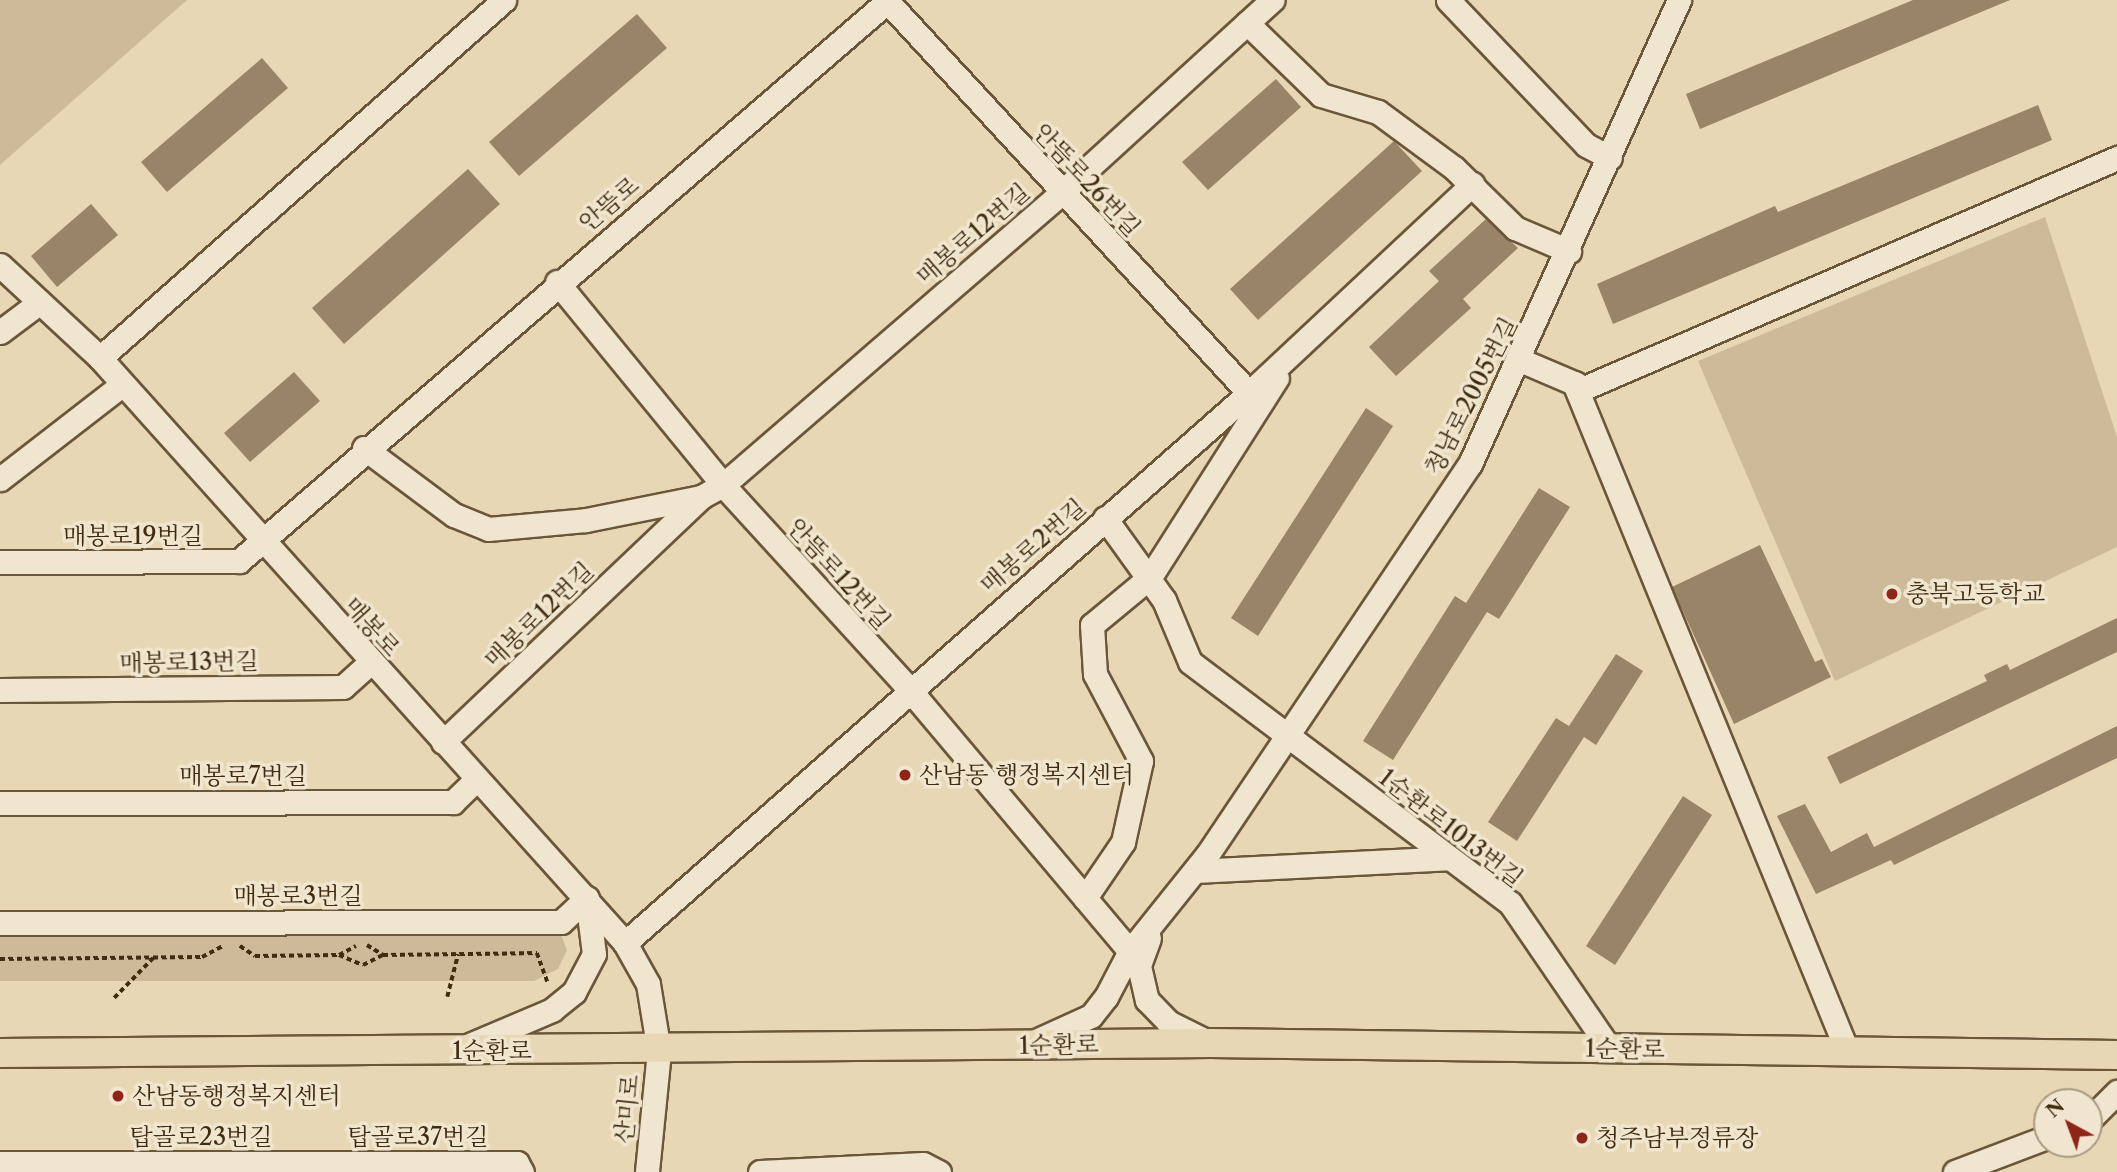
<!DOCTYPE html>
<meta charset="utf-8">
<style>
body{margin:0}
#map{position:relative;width:2117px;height:1172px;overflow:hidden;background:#e8d7b4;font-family:"Libre Caslon Text","Noto Serif KR",serif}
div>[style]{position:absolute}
.green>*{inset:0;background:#ccba98}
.building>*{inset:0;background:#988466}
.path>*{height:3.5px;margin-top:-1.75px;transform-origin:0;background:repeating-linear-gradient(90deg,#412b11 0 5px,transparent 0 8.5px)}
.roads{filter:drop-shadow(2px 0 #6b563a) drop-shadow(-2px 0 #6b563a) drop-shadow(0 2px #6b563a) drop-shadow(0 -2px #6b563a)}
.minor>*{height:23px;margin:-11.5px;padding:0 11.5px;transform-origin:11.5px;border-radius:11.5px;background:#f0e5ce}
.major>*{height:28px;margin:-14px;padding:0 14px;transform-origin:14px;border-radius:14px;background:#e8d7b4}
.dots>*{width:19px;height:19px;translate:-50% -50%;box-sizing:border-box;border:4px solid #f0e5ce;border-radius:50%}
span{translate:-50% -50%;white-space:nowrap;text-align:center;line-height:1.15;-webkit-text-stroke:7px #f0e5ce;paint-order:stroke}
.street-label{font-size:24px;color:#412b11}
.poi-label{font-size:24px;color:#412b11}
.left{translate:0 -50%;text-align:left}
.north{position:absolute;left:2033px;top:1088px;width:70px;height:70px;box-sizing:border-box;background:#f0e5ce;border:2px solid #aa9b82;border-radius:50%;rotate:319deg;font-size:19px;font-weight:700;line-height:28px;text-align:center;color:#412b11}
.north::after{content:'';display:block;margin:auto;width:24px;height:32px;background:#8f2418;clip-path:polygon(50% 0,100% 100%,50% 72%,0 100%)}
</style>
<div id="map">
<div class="green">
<div style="clip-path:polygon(0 0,187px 0,0 165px)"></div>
<div style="clip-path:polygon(2045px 217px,2117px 437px,2117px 547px,1835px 681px,1698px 361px)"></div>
<div style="clip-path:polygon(0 930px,560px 932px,567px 950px,558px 969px,534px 981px,0 981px)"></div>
</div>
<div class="building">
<div style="clip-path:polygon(1913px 0,2010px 0,1700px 129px,1686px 94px)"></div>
<div style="clip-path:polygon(637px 14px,667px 48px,519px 176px,489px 142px)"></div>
<div style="clip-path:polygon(262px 58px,288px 88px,167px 192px,141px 162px)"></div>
<div style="clip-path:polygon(1276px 79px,1301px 107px,1208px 190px,1182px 162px)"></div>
<div style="clip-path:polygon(2038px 105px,2052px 140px,1613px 324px,1597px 284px,1775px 206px,1778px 212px)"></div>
<div style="clip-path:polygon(1394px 141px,1422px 171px,1258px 320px,1230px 289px)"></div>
<div style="clip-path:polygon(468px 169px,500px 204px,344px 344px,312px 308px)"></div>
<div style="clip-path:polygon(91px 204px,118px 235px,57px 287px,31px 256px)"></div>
<div style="clip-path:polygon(1486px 219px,1518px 248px,1463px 299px,1471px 308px,1396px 376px,1369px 347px,1439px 281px,1429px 271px)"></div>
<div style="clip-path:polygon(294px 372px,320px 401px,250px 462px,224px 433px)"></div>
<div style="clip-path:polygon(1366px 408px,1393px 426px,1258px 636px,1231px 618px)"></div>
<div style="clip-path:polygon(1539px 488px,1570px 507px,1499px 619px,1487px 612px,1393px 760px,1363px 741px,1455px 596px,1466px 603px)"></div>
<div style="clip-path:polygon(1760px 545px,1815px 662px,1822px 659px,1831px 677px,1734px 724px,1672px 587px)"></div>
<div style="clip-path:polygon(2117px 618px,2117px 652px,1840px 784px,1827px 757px,1987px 681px,1984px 675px,2007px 664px,2010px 670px)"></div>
<div style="clip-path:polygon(1616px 654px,1643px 671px,1596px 745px,1584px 737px,1517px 841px,1488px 822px,1556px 718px,1569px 726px)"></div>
<div style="clip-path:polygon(2117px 726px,2117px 758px,1894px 865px,1891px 860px,1816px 894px,1777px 816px,1805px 804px,1831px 852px,1867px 833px,1874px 847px)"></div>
<div style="clip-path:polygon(1683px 796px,1712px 815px,1615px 965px,1586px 946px)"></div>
</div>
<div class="path">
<div style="left:367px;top:945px;width:19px;rotate:32deg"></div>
<div style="left:383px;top:955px;width:154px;rotate:-0.7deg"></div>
<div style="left:537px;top:953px;width:33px;rotate:70deg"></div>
<div style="left:240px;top:946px;width:18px;rotate:34deg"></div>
<div style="left:255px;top:956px;width:84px;rotate:-0.7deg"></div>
<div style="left:339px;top:955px;width:19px;rotate:-28deg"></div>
<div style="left:339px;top:955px;width:26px;rotate:23deg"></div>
<div style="left:363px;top:965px;width:22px;rotate:-27deg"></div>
<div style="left:0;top:959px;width:202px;rotate:-0.6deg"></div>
<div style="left:202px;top:957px;width:24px;rotate:-28deg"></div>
<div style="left:447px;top:997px;width:44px;rotate:-75.7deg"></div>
<div style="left:114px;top:998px;width:56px;rotate:-45.7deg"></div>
</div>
<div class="roads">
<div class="minor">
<div style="left:886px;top:0;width:535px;rotate:47.27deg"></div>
<div style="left:1448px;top:0;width:200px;rotate:46.4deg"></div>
<div style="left:1586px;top:145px;width:27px;rotate:28deg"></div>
<div style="left:1247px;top:23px;width:103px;rotate:44.2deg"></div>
<div style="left:1321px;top:95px;width:59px;rotate:16.6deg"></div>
<div style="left:1378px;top:112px;width:94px;rotate:36.4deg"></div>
<div style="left:1454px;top:168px;width:86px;rotate:44.5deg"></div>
<div style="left:1515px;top:228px;width:59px;rotate:23.1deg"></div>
<div style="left:0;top:265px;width:137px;rotate:42.9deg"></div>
<div style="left:100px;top:358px;width:786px;rotate:48.09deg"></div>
<div style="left:625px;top:943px;width:47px;rotate:60.7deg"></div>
<div style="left:648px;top:984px;width:68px;rotate:80.7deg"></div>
<div style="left:659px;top:1051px;width:122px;rotate:95.7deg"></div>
<div style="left:557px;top:282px;width:262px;rotate:50.7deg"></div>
<div style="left:723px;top:485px;width:276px;rotate:47.6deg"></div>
<div style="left:909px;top:689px;width:343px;rotate:49.9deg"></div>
<div style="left:0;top:332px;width:45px;rotate:-36.9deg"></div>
<div style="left:100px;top:358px;width:540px;rotate:-41.55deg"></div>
<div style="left:1520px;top:360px;width:59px;rotate:23.1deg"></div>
<div style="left:1574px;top:383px;width:724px;rotate:67.76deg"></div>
<div style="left:1574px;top:383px;width:11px;rotate:27deg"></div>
<div style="left:1584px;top:388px;width:581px;rotate:-23.34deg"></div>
<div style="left:364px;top:448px;width:112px;rotate:36.7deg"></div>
<div style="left:454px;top:515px;width:37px;rotate:22deg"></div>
<div style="left:488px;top:529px;width:98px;rotate:-5.2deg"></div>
<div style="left:586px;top:520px;width:117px;rotate:-11.3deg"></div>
<div style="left:0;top:479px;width:155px;rotate:-37.7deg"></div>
<div style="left:1105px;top:518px;width:101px;rotate:54.3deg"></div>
<div style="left:1164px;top:600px;width:67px;rotate:67.2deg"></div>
<div style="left:1190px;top:662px;width:401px;rotate:37deg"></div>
<div style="left:1510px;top:903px;width:177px;rotate:55.6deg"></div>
<div style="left:0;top:562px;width:239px;rotate:-0.2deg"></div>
<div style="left:239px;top:561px;width:859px;rotate:-40.8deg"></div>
<div style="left:0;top:690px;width:343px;rotate:-0.5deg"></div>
<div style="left:343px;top:687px;width:36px;rotate:-42deg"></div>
<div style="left:443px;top:742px;width:356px;rotate:-43.5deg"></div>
<div style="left:701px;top:497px;width:25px;rotate:-29deg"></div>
<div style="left:723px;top:485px;width:448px;rotate:-40.8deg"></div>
<div style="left:1062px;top:192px;width:285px;rotate:-42.4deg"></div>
<div style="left:0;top:803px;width:453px;rotate:-0.1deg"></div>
<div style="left:453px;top:802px;width:33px;rotate:-44deg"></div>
<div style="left:1195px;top:871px;width:254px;rotate:-2.9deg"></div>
<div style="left:1085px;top:898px;width:68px;rotate:-55.8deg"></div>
<div style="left:1123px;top:842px;width:83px;rotate:-77.5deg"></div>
<div style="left:1141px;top:761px;width:98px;rotate:-117.9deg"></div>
<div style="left:1095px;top:674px;width:49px;rotate:-93.5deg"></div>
<div style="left:1092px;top:625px;width:75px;rotate:-39.6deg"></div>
<div style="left:1150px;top:577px;width:236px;rotate:-57.5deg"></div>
<div style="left:0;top:923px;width:561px;rotate:-0.1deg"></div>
<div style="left:561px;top:922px;width:35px;rotate:-43deg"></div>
<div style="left:587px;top:898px;width:56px;rotate:82.9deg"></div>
<div style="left:594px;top:954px;width:43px;rotate:117.8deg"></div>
<div style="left:574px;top:992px;width:28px;rotate:141deg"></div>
<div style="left:552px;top:1010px;width:95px;rotate:157deg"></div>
<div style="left:1149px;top:938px;width:30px;rotate:110deg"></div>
<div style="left:1139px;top:966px;width:35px;rotate:77deg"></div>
<div style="left:1147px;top:1000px;width:30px;rotate:46deg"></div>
<div style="left:1168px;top:1022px;width:45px;rotate:26.6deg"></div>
<div style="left:625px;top:943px;width:832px;rotate:-41.39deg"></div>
<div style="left:1249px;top:393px;width:306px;rotate:-43.1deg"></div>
<div style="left:1038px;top:1040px;width:58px;rotate:-24.4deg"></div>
<div style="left:1091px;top:1016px;width:24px;rotate:-52deg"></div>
<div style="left:1106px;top:997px;width:52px;rotate:-62.4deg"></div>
<div style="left:1130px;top:951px;width:123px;rotate:-51.3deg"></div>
<div style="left:1207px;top:855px;width:471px;rotate:-56.1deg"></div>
<div style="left:1470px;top:464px;width:509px;rotate:-65.75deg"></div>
<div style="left:2089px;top:1120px;width:40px;rotate:-45deg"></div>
<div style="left:0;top:1163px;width:517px"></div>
<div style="left:517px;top:1163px;width:10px;rotate:61deg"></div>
<div style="left:760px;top:1172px;width:163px;rotate:-2.8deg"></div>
<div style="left:923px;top:1164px;width:18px;rotate:27deg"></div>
<div style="left:1955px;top:1172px;width:98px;rotate:-20.8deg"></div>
</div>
<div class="major">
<div style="left:0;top:1053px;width:1211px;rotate:-0.47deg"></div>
<div style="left:1211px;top:1043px;width:906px;rotate:0.76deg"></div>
</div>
</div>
<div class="dots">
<div style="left:1892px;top:594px;background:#8f2418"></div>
<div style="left:905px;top:775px;background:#8f2418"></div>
<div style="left:118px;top:1096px;background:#8f2418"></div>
<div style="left:1582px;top:1138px;background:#8f2418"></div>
</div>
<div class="street-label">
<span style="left:1087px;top:180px;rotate:47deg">안뜸로26번길</span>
<span style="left:609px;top:204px;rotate:-40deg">안뜸로</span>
<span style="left:973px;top:234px;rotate:-41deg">매봉로12번길</span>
<span style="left:1471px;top:396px;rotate:-63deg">청남로2005번길</span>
<span style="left:133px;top:536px">매봉로19번길</span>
<span style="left:1033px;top:546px;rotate:-41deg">매봉로2번길</span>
<span style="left:839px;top:574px;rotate:48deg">안뜸로12번길</span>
<span style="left:539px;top:615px;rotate:-44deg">매봉로12번길</span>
<span style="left:372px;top:627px;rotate:48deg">매봉로</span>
<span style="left:189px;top:662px;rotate:-1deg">매봉로13번길</span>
<span style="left:243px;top:776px">매봉로7번길</span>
<span style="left:1451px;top:828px;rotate:38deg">1순환로1013번길</span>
<span style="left:298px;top:896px">매봉로3번길</span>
<span style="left:1059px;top:1045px;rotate:-1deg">1순환로</span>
<span style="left:1625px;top:1049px;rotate:1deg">1순환로</span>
<span style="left:492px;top:1051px">1순환로</span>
<span style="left:627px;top:1109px;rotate:-84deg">산미로</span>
<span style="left:201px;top:1137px">탑골로23번길</span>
<span style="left:418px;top:1137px">탑골로37번길</span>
</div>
<div class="poi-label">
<span class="left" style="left:1906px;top:594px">충북고등학교</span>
<span class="left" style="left:919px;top:775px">산남동 행정복지센터</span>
<span class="left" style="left:132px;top:1096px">산남동행정복지센터</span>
<span class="left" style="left:1596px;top:1138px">청주남부정류장</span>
</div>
<div class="north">N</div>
</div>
